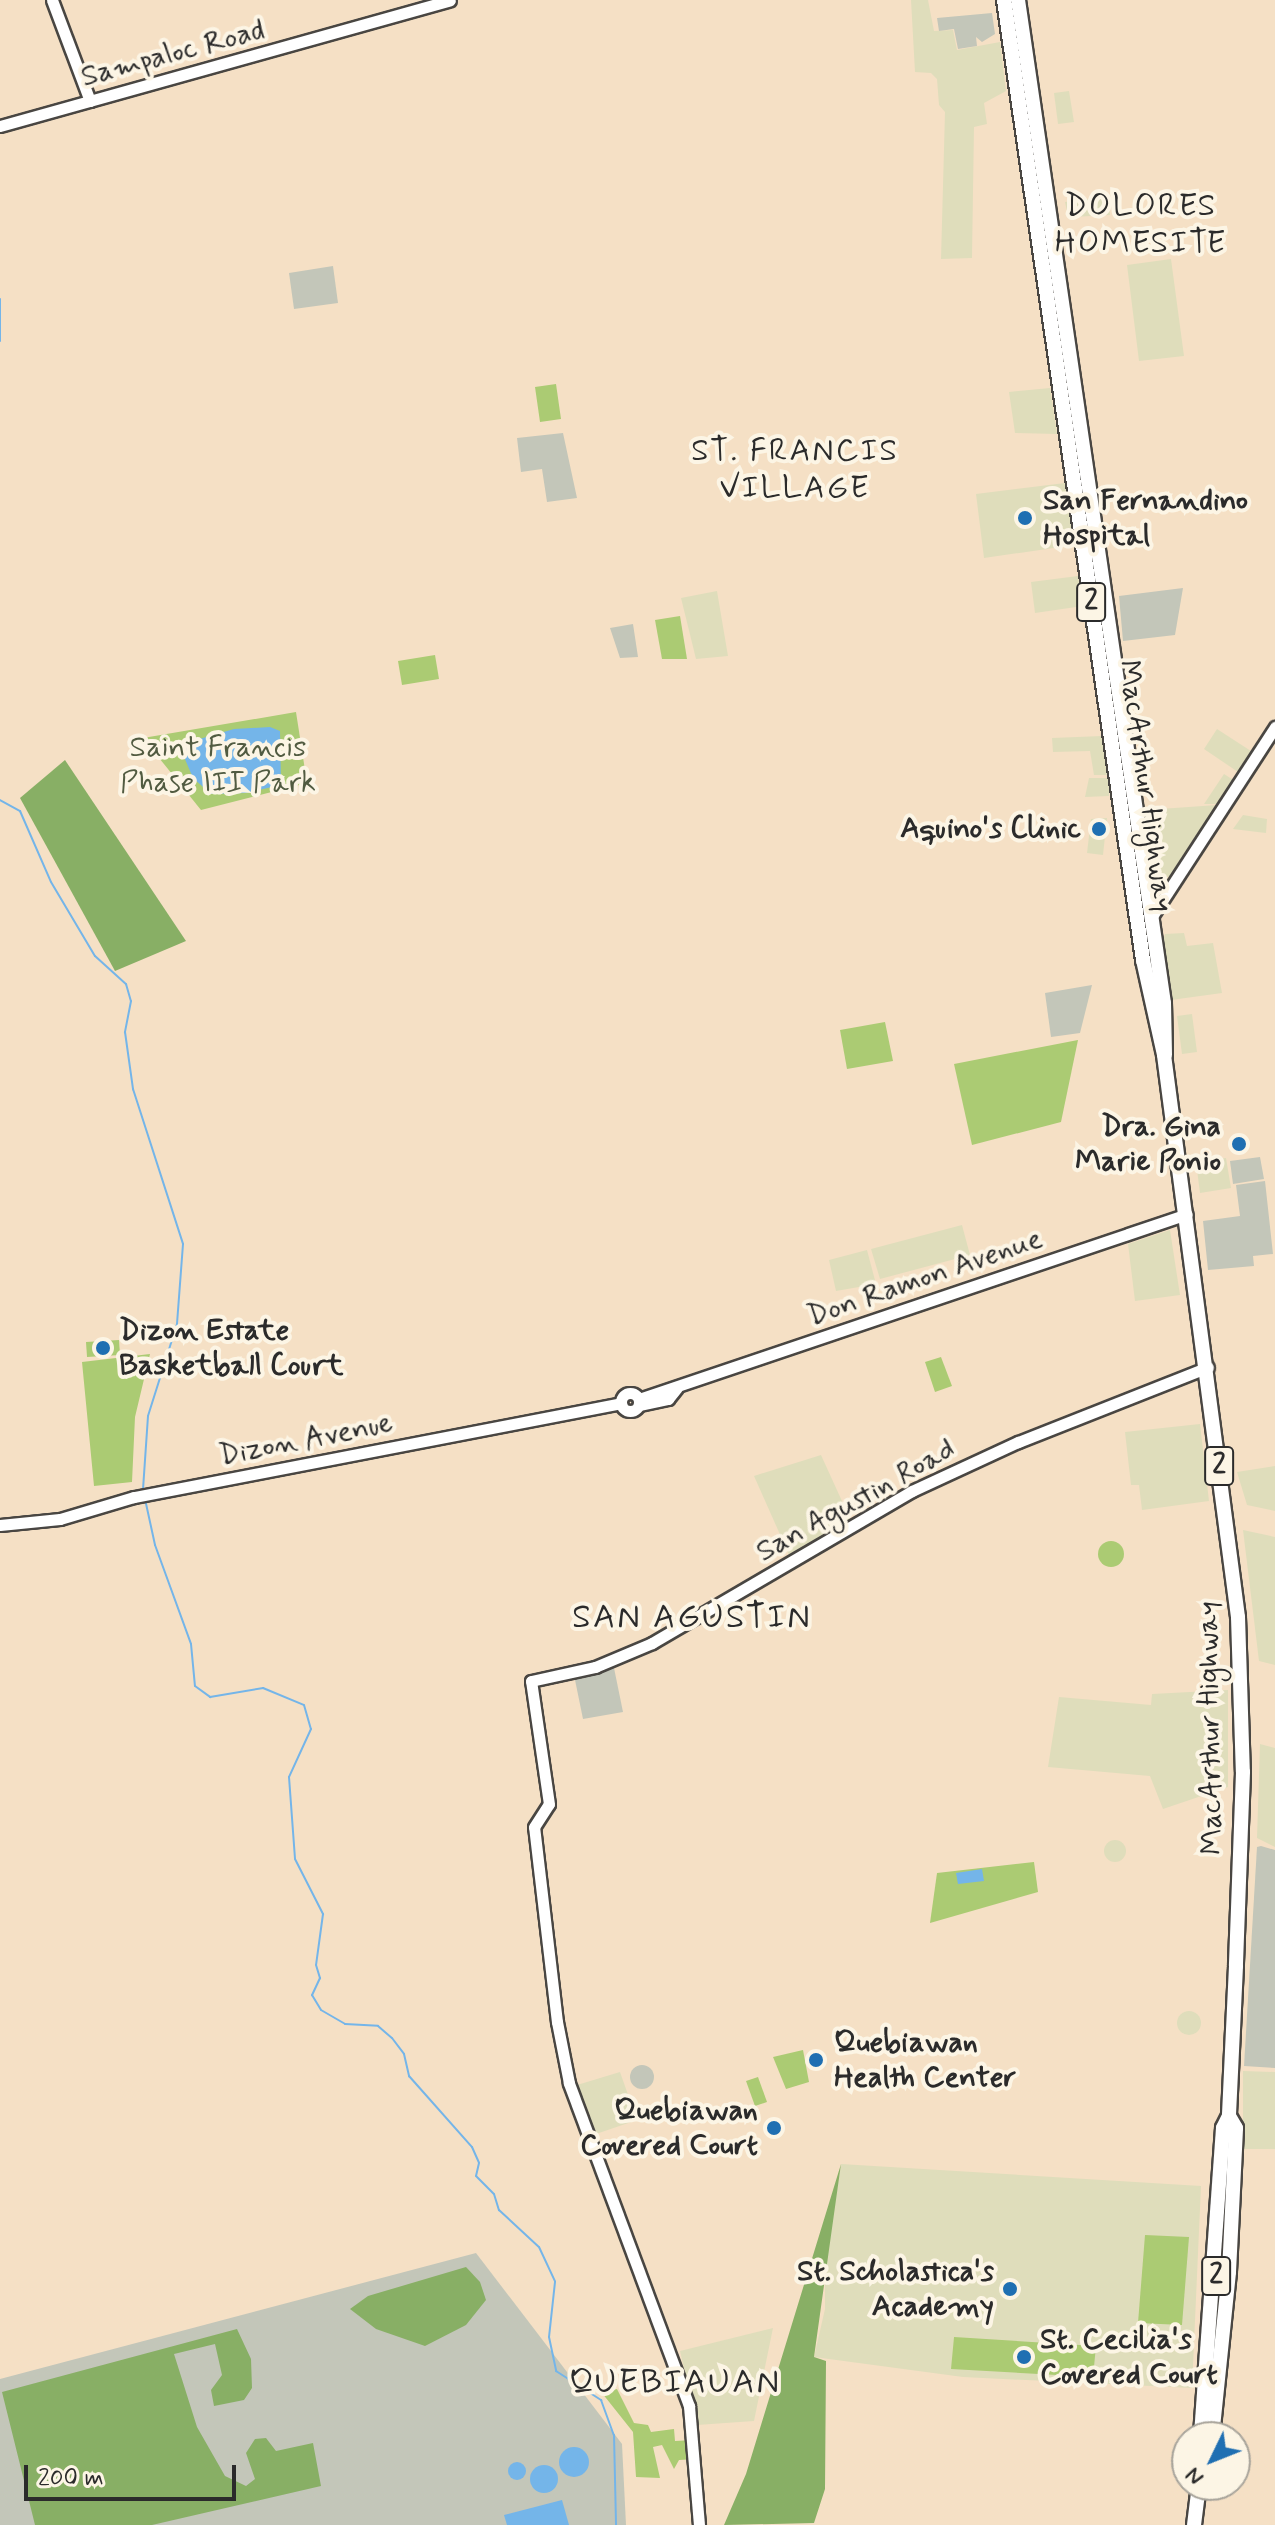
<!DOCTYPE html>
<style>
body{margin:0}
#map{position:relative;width:1275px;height:2525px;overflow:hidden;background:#f5e0c5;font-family:Mynerve,sans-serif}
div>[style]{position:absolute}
.built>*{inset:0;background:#dfddbb}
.round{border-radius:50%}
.industrial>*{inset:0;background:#c3c6b9}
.green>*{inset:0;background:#abcb73}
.forest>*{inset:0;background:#88af65}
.water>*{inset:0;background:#74b5e9}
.stream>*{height:2px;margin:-1px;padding:0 1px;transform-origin:1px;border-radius:1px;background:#74b5e9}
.roads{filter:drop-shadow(2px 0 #494642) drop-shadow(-2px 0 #494642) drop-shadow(0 2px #494642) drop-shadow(0 -2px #494642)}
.secondary>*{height:11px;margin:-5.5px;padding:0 5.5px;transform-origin:5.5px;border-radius:5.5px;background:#fff}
.secondary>.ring{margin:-5.5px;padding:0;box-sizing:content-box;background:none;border:11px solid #fff;border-radius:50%}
.highway>*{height:14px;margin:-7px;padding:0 7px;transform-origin:7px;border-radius:7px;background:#fff}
.dots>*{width:22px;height:22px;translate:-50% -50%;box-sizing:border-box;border:4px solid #fcf5e5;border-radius:50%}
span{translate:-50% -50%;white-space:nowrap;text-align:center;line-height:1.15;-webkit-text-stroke:8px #fcf5e5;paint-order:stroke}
.shield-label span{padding:2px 6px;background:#fcf5e5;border:2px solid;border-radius:6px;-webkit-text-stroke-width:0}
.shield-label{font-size:28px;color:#2b2b2b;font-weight:700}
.street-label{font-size:30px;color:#2b2b2b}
.poi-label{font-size:30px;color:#2b2b2b;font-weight:700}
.left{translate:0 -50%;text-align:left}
.right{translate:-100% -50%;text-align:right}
.park-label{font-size:30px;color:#515b41}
.neighbourhood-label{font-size:32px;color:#2b2b2b;letter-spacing:2px}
.quarter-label{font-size:34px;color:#2b2b2b;letter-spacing:2px}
.north{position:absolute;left:1171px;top:2421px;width:80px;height:80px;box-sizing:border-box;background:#fcf5e5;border:2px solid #a8a49b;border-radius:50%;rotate:227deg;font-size:22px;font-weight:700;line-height:32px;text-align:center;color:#2b2b2b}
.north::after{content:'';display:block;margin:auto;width:28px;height:36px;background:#1f6fb2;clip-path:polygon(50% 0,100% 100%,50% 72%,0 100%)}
.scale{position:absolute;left:24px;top:2465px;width:212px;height:36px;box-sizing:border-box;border:4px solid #2b2b2b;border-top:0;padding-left:10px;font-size:24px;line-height:28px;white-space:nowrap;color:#2b2b2b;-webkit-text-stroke:6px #fcf5e5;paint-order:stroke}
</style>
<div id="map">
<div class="built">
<div style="clip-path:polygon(911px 0,928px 0,934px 31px,953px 30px,957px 50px,1000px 42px,1006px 91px,984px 103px,987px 124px,974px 127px,972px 258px,941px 259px,945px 112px,939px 105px,937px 79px,931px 73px,915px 72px)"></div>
<div style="clip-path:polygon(1069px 91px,1074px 122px,1058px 124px,1054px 93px)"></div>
<div style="clip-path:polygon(1108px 196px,1110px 215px,1072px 217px,1067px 211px,1065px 202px)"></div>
<div style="clip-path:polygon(1171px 259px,1184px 356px,1139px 361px,1127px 265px)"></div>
<div style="clip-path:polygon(1050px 388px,1057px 434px,1015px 433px,1009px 392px)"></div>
<div style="clip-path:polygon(1065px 483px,1074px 545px,984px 558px,976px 494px)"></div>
<div style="clip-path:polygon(1078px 576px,1083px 606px,1035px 613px,1031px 582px)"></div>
<div style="clip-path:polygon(717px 591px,728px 656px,696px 659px,681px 598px)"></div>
<div style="clip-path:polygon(1217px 729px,1254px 753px,1241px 774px,1204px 749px)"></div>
<div style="clip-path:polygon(1102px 736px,1109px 775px,1094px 775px,1090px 751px,1053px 752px,1052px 738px)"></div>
<div style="clip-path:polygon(1224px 774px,1235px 781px,1220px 804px,1204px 804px)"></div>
<div style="clip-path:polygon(1089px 778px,1109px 778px,1109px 796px,1085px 797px)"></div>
<div style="clip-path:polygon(1217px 805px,1170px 877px,1149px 876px,1141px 836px,1146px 810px)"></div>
<div style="clip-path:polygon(1243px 815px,1267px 819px,1266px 833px,1233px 829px)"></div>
<div style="clip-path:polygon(1107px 818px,1103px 855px,1087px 853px,1091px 819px)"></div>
<div style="clip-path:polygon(1184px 933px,1187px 946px,1213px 943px,1222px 993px,1171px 1000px,1163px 943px,1165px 934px)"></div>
<div style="clip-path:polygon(1192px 1014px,1197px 1052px,1182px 1054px,1177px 1016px)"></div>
<div style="clip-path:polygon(1226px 1158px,1231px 1188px,1200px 1193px,1196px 1162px)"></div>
<div style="clip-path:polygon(962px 1225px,970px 1255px,880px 1279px,871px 1249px)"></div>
<div style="clip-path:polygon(1170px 1230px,1180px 1295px,1135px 1301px,1128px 1244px)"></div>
<div style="clip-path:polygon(867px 1250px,876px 1284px,836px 1291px,829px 1260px)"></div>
<div style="clip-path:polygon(1200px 1424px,1209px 1501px,1142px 1510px,1139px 1485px,1131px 1485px,1125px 1432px)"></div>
<div style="clip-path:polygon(821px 1455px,852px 1523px,790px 1557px,754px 1476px)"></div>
<div style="clip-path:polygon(1275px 1466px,1275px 1511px,1247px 1505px,1237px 1472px)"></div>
<div style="clip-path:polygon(1243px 1530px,1275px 1537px,1275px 1665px,1259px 1661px)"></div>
<div style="clip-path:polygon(1228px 1690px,1228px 1787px,1163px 1809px,1150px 1776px,1048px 1767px,1059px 1697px,1151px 1705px,1152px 1694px)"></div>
<div style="clip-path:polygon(1260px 1744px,1275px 1748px,1275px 1847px,1257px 1838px)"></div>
<div class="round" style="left:1104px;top:1840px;width:22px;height:22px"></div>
<div class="round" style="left:1177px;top:2011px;width:24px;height:24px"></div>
<div style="clip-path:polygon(1243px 2071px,1275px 2072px,1275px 2149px,1243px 2149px)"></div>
<div style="clip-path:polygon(620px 2072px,637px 2120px,596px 2134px,577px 2085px)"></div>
<div style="clip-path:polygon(841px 2164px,1201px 2186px,1192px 2388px,963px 2377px,814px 2357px,825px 2309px,825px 2268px)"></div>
<div style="clip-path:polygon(773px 2328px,754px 2421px,697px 2425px,680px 2351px)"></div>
</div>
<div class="industrial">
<div style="clip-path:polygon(992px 13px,995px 34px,982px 42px,976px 37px,977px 46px,958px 49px,954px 29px,939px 31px,937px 18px)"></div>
<div style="clip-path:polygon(333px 266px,338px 303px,294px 309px,289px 273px)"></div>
<div style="clip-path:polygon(563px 433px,577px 498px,547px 502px,542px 469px,521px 472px,517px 438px)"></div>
<div style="clip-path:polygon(1183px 588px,1175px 635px,1123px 641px,1119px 596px)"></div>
<div style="clip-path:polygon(633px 624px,638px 657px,620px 658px,610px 628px)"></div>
<div style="clip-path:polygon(1092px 985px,1080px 1033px,1051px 1037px,1045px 993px)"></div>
<div style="clip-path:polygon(1260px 1157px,1264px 1179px,1233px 1184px,1230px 1161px)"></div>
<div style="clip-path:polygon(1265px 1181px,1273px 1254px,1253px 1256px,1254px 1266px,1208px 1270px,1203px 1221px,1240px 1216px,1236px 1185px)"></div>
<div style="clip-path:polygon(613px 1663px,623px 1712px,583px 1719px,574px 1675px)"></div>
<div style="clip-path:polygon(1261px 1846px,1275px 1850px,1275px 2068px,1244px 2066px,1257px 1847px)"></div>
<div class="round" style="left:630px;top:2065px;width:24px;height:24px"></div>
<div style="clip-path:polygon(476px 2253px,622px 2444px,626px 2525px,0 2525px,0 2379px)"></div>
</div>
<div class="green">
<div style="clip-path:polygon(556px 384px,561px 419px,540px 422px,535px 387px)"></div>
<div style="clip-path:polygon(680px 616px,687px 659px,662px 659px,655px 620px)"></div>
<div style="clip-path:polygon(435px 655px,439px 679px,402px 685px,398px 661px)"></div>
<div style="clip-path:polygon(296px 712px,307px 783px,201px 810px,143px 738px)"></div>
<div style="clip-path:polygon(885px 1022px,893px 1061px,847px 1069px,840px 1030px)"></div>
<div style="clip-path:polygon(1078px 1040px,1061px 1122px,972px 1145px,954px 1064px)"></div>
<div style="clip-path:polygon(119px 1340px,120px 1355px,87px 1357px,86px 1342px)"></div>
<div style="clip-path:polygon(150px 1354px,135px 1417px,132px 1482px,94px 1486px,82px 1362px)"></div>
<div style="clip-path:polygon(941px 1357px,952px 1386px,935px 1392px,925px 1362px)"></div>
<div class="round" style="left:1098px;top:1541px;width:26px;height:26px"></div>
<div style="clip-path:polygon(1034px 1862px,1038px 1892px,930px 1923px,937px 1873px)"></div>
<div style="clip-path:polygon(803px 2050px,809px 2082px,786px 2089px,773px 2057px)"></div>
<div style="clip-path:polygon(758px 2077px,767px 2102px,755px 2106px,746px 2081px)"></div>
<div style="clip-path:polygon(1145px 2235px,1189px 2237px,1182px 2325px,1138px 2323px)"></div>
<div style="clip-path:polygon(954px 2337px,1096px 2346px,1093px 2377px,951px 2369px)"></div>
<div style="clip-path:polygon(617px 2389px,634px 2423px,648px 2425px,651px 2432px,674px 2429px,675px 2441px,694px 2440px,696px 2459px,679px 2460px,674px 2469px,662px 2445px,653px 2447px,660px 2478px,636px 2477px,633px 2432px,602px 2393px)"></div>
</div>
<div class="forest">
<div style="clip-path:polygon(65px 760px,186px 941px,115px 971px,20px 798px)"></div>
<div style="clip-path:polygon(841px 2164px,814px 2357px,826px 2361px,825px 2489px,814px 2523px,724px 2525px,746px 2474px)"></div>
<div style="clip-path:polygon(466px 2267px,480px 2282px,486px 2300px,466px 2325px,425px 2346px,376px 2329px,350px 2309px,368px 2296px)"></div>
<div style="clip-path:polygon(237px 2329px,251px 2359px,252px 2388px,244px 2400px,214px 2406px,211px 2390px,222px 2375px,215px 2344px,174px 2354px,197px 2427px,225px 2476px,246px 2486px,255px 2479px,246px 2453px,255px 2439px,266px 2438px,276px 2451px,313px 2443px,321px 2486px,152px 2525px,35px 2525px,2px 2392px)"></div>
</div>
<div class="water">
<div style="clip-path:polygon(270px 727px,280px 731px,281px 785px,245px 793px,211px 794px,193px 778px,179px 745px,234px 729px)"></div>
<div style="clip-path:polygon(982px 1869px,984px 1881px,958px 1884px,956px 1873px)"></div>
<div class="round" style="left:559px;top:2447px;width:30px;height:30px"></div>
<div class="round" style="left:508px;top:2462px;width:18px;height:18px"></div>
<div class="round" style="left:530px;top:2465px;width:28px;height:28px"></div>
<div style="clip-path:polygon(562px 2500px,569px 2525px,507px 2525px,504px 2515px)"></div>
</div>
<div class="stream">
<div style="left:0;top:299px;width:42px;rotate:90deg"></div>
<div style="left:0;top:800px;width:23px;rotate:29deg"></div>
<div style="left:20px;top:811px;width:77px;rotate:66.4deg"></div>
<div style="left:51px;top:882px;width:86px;rotate:59.3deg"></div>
<div style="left:95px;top:956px;width:42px;rotate:42.1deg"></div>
<div style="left:126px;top:984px;width:18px;rotate:74deg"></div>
<div style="left:131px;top:1001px;width:32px;rotate:101deg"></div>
<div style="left:125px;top:1032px;width:58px;rotate:82deg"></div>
<div style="left:133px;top:1089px;width:163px;rotate:72.1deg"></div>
<div style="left:183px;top:1244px;width:80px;rotate:94.3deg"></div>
<div style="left:177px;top:1324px;width:96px;rotate:107.5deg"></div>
<div style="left:148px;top:1416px;width:73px;rotate:93.9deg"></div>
<div style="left:145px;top:1499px;width:47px;rotate:77.7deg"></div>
<div style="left:155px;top:1545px;width:105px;rotate:70deg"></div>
<div style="left:191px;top:1644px;width:42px;rotate:84.6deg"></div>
<div style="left:195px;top:1686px;width:19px;rotate:36deg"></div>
<div style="left:210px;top:1697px;width:54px;rotate:-9.6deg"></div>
<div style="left:263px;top:1688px;width:44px;rotate:22.5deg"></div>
<div style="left:304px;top:1705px;width:25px;rotate:74deg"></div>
<div style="left:311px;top:1729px;width:53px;rotate:114.6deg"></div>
<div style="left:289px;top:1777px;width:82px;rotate:85.8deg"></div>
<div style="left:295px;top:1859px;width:62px;rotate:63deg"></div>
<div style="left:323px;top:1914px;width:51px;rotate:97.8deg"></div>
<div style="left:316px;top:1965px;width:14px;rotate:73deg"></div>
<div style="left:320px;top:1978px;width:19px;rotate:115deg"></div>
<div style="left:312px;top:1995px;width:17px;rotate:59deg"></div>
<div style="left:321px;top:2010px;width:28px;rotate:30deg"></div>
<div style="left:345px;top:2024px;width:33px;rotate:3deg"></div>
<div style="left:378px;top:2026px;width:18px;rotate:41deg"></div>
<div style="left:392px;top:2038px;width:20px;rotate:53deg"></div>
<div style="left:404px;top:2054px;width:23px;rotate:77deg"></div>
<div style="left:409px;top:2076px;width:95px;rotate:48.4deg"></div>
<div style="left:472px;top:2147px;width:17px;rotate:66deg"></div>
<div style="left:479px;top:2163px;width:13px;rotate:103deg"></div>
<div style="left:476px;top:2176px;width:25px;rotate:45deg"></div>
<div style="left:494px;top:2194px;width:17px;rotate:73deg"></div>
<div style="left:499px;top:2210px;width:54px;rotate:42.8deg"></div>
<div style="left:539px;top:2247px;width:38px;rotate:65deg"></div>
<div style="left:555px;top:2282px;width:55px;rotate:96.2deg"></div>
<div style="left:549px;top:2337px;width:35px;rotate:78deg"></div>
<div style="left:556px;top:2371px;width:54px;rotate:32.8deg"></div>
<div style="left:601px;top:2400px;width:37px;rotate:70deg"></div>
<div style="left:614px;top:2435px;width:90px;rotate:88.7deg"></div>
</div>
<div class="roads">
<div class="secondary">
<div style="left:52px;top:0;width:108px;rotate:69.4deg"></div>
<div style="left:0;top:126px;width:467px;rotate:-15.6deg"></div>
<div style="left:1151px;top:918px;width:228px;rotate:-57deg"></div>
<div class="ring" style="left:621px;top:1393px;width:7px;height:7px"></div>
<div style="left:639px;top:1399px;width:578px;rotate:-18.65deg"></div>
<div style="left:639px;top:1405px;width:30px;rotate:-12deg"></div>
<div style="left:668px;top:1399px;width:14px;rotate:-51deg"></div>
<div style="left:0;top:1525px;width:60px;rotate:-5.7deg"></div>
<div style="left:60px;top:1519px;width:77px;rotate:-16.6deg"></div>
<div style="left:134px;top:1497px;width:496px;rotate:-10.9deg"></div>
<div style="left:699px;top:2525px;width:119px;rotate:-94.8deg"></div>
<div style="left:689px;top:2406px;width:345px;rotate:-110.4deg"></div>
<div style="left:569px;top:2083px;width:62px;rotate:-101.1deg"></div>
<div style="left:557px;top:2022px;width:196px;rotate:-96.7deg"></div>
<div style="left:534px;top:1827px;width:27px;rotate:-57deg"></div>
<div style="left:549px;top:1804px;width:124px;rotate:-98.3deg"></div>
<div style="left:531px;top:1681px;width:66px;rotate:-12.3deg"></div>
<div style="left:595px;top:1667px;width:62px;rotate:-22.8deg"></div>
<div style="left:652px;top:1643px;width:301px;rotate:-30.3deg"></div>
<div style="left:912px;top:1491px;width:117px;rotate:-24.8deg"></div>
<div style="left:1018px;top:1442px;width:204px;rotate:-21.5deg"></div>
</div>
<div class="highway">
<div style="left:1004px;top:0;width:970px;rotate:81.76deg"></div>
<div style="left:1143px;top:960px;width:97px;rotate:77.5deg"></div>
<div style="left:1164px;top:1055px;width:567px;rotate:82.5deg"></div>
<div style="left:1238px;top:1617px;width:155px;rotate:88.2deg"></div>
<div style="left:1243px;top:1772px;width:194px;rotate:92.1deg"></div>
<div style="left:1236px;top:1966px;width:150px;rotate:92.7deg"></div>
<div style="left:1229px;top:2116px;width:13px;rotate:117deg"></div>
<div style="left:1223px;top:2128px;width:310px;rotate:94.1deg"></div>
<div style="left:1018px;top:0;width:1014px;rotate:81.72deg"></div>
<div style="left:1164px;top:1003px;width:52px;rotate:88.9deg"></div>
<div style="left:1212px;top:2437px;width:166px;rotate:-84.1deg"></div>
<div style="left:1229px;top:2272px;width:144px;rotate:-87.2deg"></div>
<div style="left:1236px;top:2128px;width:14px;rotate:-120deg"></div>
<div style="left:1194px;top:2525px;width:40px;rotate:-82.9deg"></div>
</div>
</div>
<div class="dots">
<div style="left:1025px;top:518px;background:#1f6fb2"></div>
<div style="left:1099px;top:829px;background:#1f6fb2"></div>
<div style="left:1239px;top:1144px;background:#1f6fb2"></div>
<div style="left:103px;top:1348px;background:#1f6fb2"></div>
<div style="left:816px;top:2060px;background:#1f6fb2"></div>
<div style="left:774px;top:2128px;background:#1f6fb2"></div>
<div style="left:1010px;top:2289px;background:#1f6fb2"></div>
<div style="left:1024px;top:2357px;background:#1f6fb2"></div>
</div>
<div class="shield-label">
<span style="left:1091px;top:602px">2</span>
<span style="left:1219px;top:1466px">2</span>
<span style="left:1216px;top:2276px">2</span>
</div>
<div class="street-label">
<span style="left:173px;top:54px;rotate:-15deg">Sampaloc Road</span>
<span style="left:1145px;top:786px;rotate:82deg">MacArthur Highway</span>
<span style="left:925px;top:1278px;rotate:-19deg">Don Ramon Avenue</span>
<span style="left:306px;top:1440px;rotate:-11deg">Dizon Avenue</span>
<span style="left:856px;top:1501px;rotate:-29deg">San Agustin Road</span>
<span style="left:1211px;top:1728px;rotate:-91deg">MacArthur Highway</span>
</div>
<div class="poi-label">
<span class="left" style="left:1043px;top:518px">San Fernandino<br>Hospital</span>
<span class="right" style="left:1081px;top:829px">Aquino's Clinic</span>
<span class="right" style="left:1221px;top:1144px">Dra. Gina<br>Marie Ponio</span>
<span class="left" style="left:119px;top:1348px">Dizon Estate<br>Basketball Court</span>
<span class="left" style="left:834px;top:2060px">Quebiawan<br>Health Center</span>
<span class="right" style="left:758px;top:2128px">Quebiawan<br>Covered Court</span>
<span class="right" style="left:994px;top:2289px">St. Scholastica's<br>Academy</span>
<span class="left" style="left:1040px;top:2357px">St. Cecilia's<br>Covered Court</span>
</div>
<div class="park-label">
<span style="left:218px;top:765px">Saint Francis<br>Phase III Park</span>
</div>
<div class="neighbourhood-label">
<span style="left:1141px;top:225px">DOLORES<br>HOMESITE</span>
<span style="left:795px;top:470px">ST. FRANCIS<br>VILLAGE</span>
</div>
<div class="quarter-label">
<span style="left:692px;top:1618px">SAN AGUSTIN</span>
<span style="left:675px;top:2383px">QUEBIAUAN</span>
</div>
<div class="north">N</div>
<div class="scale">200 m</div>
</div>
